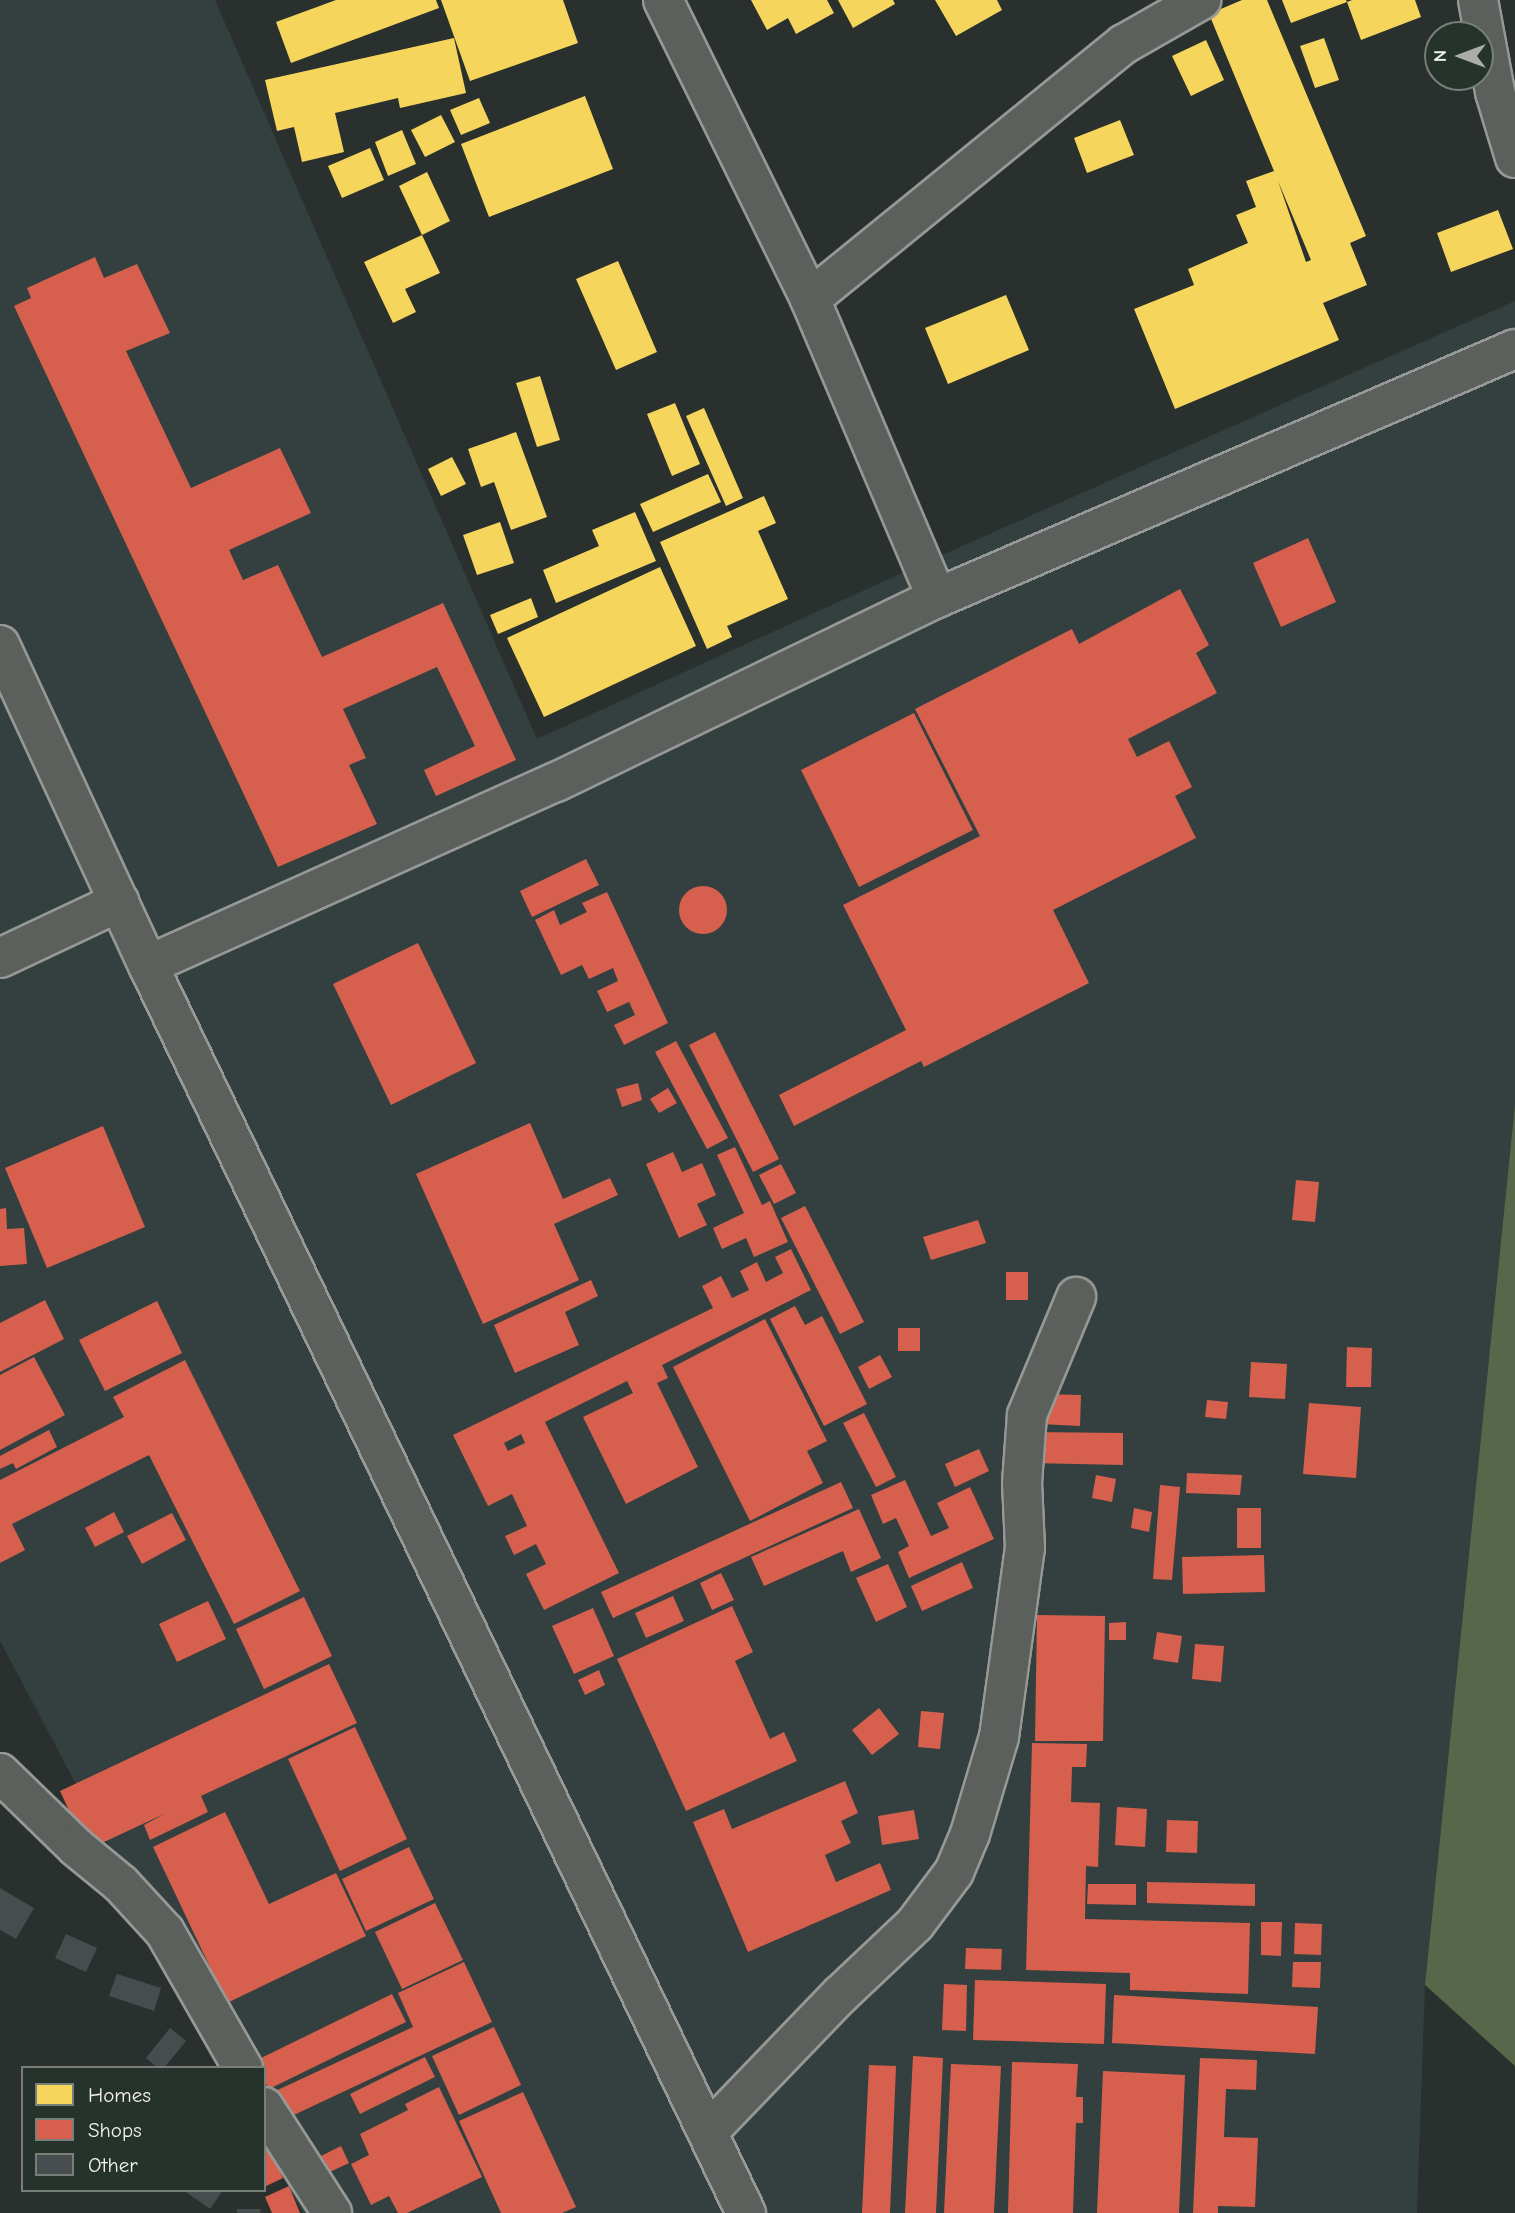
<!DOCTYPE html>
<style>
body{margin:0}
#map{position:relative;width:1515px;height:2213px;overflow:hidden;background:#29302d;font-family:"Comic Neue",sans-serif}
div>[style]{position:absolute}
.built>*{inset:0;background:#33403f}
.green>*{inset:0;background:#58664a}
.homes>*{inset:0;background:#f6d55c}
.shops>*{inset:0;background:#d6604d}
.round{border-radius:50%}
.building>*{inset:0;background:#474d4f}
.roads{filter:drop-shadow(2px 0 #969996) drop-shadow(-2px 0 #969996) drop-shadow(0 2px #969996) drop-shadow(0 -2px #969996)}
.street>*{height:38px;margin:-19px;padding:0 19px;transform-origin:19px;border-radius:19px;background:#5c605c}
.secondary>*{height:38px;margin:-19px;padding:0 19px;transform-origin:19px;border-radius:19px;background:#5c605c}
span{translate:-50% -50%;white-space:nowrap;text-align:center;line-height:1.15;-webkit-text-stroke:7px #26332d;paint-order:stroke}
.legend{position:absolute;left:21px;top:2066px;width:245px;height:126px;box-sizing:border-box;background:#26332d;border:2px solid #787f78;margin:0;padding:9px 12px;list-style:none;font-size:21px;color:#f4f1e8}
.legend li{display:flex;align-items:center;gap:14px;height:35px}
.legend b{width:35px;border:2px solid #787f78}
.north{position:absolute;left:1424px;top:21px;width:70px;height:70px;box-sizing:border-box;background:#26332d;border:2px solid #787f78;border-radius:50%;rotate:270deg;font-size:19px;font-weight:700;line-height:28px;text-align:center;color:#f4f1e8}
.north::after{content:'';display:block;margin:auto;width:24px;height:32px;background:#adada7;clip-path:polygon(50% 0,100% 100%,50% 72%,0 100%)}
</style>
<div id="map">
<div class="built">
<div style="clip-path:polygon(0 0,215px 0,537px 739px,924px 563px,1515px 301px,1515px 1104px,1425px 1985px,1417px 2213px,303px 2213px,264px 2143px,264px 2068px,162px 1946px,0 1641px)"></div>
</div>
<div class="green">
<div style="clip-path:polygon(1515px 1104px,1515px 2066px,1425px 1985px)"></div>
</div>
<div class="homes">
<div style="clip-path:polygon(336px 0,436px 0,439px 8px,291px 63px,276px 22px)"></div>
<div style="clip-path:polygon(441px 0,563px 0,578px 43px,470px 81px)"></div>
<div style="clip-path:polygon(751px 0,827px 0,834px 13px,796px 34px,788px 18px,767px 30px)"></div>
<div style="clip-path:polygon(838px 0,893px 0,895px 4px,853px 28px)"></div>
<div style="clip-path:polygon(935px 0,997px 0,1002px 10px,956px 36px)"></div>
<div style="clip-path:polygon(evenodd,1242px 0,1267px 0,1366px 236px,1350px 243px,1367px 285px,1323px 303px,1339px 340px,1175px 409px,1134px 309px,1194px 285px,1188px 269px,1248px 243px,1236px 215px,1256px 207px,1246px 181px,1274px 171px,1209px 14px,1242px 0,1278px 181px,1311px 260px,1306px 262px,1278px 181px)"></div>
<div style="clip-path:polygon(1282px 0,1346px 0,1347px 2px,1291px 23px)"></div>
<div style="clip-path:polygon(1352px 0,1415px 0,1421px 17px,1361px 40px,1347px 2px)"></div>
<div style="clip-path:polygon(454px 38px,466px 93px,400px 108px,398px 98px,335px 113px,344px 152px,302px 162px,294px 127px,277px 131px,265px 80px)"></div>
<div style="clip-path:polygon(1324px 38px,1339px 80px,1315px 88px,1300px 46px)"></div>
<div style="clip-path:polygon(1206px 40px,1224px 80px,1191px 96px,1172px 56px)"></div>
<div style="clip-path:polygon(585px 96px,613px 169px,489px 217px,461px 144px)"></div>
<div style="clip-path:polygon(479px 98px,490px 123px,461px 135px,450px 110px)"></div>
<div style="clip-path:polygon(441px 115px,455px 142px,425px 157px,411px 130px)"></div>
<div style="clip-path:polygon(1120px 120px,1134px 155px,1087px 173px,1074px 138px)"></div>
<div style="clip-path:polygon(402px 130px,416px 164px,388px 176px,375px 142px)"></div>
<div style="clip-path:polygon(370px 148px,384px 180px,342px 198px,328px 166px)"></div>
<div style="clip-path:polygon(427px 172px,450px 221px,422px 235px,399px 186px)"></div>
<div style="clip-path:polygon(1498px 210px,1513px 249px,1451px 272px,1437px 233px)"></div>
<div style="clip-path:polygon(422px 235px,440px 273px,405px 289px,416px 312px,393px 323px,364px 262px)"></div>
<div style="clip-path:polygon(618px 261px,657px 352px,616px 370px,576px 279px)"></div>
<div style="clip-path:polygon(1006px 295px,1029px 350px,948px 384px,925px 328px)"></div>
<div style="clip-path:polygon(540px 376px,560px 440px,537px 447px,516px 383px)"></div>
<div style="clip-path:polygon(675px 403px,700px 464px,672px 476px,647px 414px)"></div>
<div style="clip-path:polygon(704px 408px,743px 498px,726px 506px,686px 416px)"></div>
<div style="clip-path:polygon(516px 432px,547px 517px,511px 530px,494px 482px,481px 487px,468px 449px)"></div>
<div style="clip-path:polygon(452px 457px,466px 484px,441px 496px,428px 469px)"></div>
<div style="clip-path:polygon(708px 474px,721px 502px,653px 532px,640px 504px)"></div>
<div style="clip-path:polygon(764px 496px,776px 523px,758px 531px,788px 599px,727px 626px,732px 637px,707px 649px,660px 542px)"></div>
<div style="clip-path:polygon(635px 512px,656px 561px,556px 603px,543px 570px,599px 546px,592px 530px)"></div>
<div style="clip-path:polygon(500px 522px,514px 563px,477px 575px,463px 535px)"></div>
<div style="clip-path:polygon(660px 567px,696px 646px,544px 717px,507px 638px)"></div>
<div style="clip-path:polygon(531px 598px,538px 617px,498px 634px,490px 615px)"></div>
</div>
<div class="shops">
<div style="clip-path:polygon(95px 257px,104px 278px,137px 264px,170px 333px,126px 351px,191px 488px,280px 448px,311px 513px,229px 550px,243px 580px,278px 565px,322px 657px,443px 603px,516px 760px,436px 796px,424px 770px,475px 746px,437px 667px,343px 709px,366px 758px,349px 765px,377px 824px,278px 867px,14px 306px,31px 298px,27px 288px)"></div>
<div style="clip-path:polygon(1308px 538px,1336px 602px,1281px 627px,1253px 563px)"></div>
<div style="clip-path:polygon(1180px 589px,1209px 645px,1196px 653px,1217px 693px,1128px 739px,1137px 757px,1169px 741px,1192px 787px,1175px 796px,1196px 838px,1053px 910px,1089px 983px,924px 1067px,921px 1061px,794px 1126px,779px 1095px,906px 1030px,843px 905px,980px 836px,915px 709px,1072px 629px,1079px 644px)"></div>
<div style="clip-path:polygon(914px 713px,973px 830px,859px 887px,801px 770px)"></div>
<div style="clip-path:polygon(586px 859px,599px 885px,532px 917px,520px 891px)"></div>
<div class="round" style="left:679px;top:886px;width:48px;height:48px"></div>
<div style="clip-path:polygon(607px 892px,668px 1023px,624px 1045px,614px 1025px,635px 1015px,629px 1002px,607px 1012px,597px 991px,618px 981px,613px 968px,589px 979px,582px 965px,561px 975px,535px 920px,554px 910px,560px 925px,587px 912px,582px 903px)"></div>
<div style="clip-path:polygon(418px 943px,476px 1063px,391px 1105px,333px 984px)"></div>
<div style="clip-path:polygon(715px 1032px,779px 1159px,753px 1172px,689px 1045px)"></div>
<div style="clip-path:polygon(676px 1041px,728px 1138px,707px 1149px,655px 1052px)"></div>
<div style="clip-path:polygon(638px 1083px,642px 1100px,622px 1107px,616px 1089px)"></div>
<div style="clip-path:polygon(668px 1088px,677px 1103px,659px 1113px,650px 1099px)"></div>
<div style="clip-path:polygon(530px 1123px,563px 1199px,610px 1178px,618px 1195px,554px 1224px,579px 1280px,483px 1324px,416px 1174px)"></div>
<div style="clip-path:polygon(103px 1126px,145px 1227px,47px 1268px,5px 1168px)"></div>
<div style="clip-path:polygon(735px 1147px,762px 1205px,770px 1201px,788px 1242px,754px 1257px,746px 1238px,722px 1249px,713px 1228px,744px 1213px,717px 1155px)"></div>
<div style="clip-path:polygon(673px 1152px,682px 1172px,702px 1163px,716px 1195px,697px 1204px,707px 1225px,679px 1238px,646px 1164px)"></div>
<div style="clip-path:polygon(781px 1164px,796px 1193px,774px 1204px,759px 1175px)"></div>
<div style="clip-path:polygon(1296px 1180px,1319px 1182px,1315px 1222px,1292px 1220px)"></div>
<div style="clip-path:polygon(805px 1206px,864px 1322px,840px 1334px,781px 1218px)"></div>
<div style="clip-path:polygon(6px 1208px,7px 1229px,24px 1228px,27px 1264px,0 1266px,0 1209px)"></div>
<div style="clip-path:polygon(978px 1220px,986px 1243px,931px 1260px,923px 1237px)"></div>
<div style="clip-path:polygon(evenodd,791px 1249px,811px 1290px,662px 1365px,668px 1378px,657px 1383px,698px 1467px,626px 1504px,583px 1417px,633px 1393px,627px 1381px,545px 1422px,619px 1573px,544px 1610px,526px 1574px,546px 1564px,536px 1544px,514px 1555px,505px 1536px,527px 1526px,512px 1494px,488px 1506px,453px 1435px,713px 1308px,702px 1286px,721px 1276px,732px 1298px,749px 1290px,740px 1271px,757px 1262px,766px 1282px,783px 1273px,775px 1257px,791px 1249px,521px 1434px,525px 1443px,508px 1451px,504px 1443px,521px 1434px)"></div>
<div style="clip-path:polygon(1006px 1272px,1028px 1272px,1028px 1300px,1006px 1300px)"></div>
<div style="clip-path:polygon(591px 1280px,598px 1296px,565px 1312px,579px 1345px,515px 1373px,494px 1325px)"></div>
<div style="clip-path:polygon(45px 1300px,64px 1339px,0 1372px,0 1323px)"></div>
<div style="clip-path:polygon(157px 1301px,182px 1353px,105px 1391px,79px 1340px)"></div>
<div style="clip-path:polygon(795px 1306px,805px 1325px,822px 1316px,867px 1404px,824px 1426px,770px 1319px)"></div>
<div style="clip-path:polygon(765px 1319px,827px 1441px,807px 1451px,823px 1483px,750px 1521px,673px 1367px)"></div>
<div style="clip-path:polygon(898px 1328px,920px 1328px,920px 1351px,898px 1351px)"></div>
<div style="clip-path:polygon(1347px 1347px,1372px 1348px,1371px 1387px,1346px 1387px)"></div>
<div style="clip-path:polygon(880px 1355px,892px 1377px,869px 1389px,858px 1367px)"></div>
<div style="clip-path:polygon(34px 1357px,65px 1415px,0 1450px,0 1375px)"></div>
<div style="clip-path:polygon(185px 1360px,300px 1591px,234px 1624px,149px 1455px,12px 1524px,25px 1550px,0 1563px,0 1480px,124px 1417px,113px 1397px)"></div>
<div style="clip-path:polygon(1251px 1362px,1287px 1364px,1285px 1399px,1249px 1397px)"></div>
<div style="clip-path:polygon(1041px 1394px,1081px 1395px,1080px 1426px,1040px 1424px)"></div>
<div style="clip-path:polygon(1207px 1400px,1228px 1402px,1226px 1419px,1205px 1417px)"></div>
<div style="clip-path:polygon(1309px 1403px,1361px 1407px,1356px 1478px,1303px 1474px)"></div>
<div style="clip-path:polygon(864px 1413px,896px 1477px,876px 1487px,843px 1423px)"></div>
<div style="clip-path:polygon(49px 1430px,57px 1447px,16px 1469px,13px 1463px,0 1469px,0 1456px)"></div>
<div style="clip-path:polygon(1030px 1432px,1123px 1433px,1123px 1465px,1030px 1463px)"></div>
<div style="clip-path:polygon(979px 1449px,989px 1471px,955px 1487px,945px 1464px)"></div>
<div style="clip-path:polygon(1187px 1473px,1242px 1475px,1240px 1495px,1186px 1493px)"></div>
<div style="clip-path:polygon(1096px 1475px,1116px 1479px,1112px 1502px,1092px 1498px)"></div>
<div style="clip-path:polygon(905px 1480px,931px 1536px,949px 1528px,937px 1503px,970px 1487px,994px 1539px,909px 1578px,898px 1552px,909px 1546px,896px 1518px,883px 1524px,871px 1495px)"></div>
<div style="clip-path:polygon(841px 1482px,853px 1508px,613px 1618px,601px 1592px)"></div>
<div style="clip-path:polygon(1160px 1485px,1180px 1487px,1172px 1580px,1153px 1579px)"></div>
<div style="clip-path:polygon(1134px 1508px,1152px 1512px,1149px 1532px,1131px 1528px)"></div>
<div style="clip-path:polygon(1237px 1508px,1261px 1508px,1261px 1548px,1237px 1548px)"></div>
<div style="clip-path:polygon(859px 1509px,881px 1558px,851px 1572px,843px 1551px,764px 1586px,751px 1557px)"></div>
<div style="clip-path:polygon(114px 1512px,124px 1532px,95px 1547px,85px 1528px)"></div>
<div style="clip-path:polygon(172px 1513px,186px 1540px,142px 1564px,127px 1536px)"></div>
<div style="clip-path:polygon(1264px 1555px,1265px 1592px,1183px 1594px,1182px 1557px)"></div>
<div style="clip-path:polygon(962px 1562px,973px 1588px,922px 1611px,911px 1586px)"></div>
<div style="clip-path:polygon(888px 1564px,907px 1607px,876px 1622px,856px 1578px)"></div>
<div style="clip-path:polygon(721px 1573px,734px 1600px,712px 1610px,700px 1583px)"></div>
<div style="clip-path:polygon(673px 1596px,684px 1621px,646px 1638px,635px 1613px)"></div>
<div style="clip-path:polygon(304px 1597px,332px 1656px,264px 1689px,236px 1629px)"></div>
<div style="clip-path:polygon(208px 1601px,226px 1639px,177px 1662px,159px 1624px)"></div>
<div style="clip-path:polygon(732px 1606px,753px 1652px,735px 1661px,770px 1739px,784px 1732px,797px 1761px,686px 1811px,617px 1659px)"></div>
<div style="clip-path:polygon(593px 1608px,614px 1656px,574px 1674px,552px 1626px)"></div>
<div style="clip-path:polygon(1037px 1615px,1105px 1616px,1103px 1741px,1035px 1741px)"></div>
<div style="clip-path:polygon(1126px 1622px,1126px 1640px,1109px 1640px,1109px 1623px)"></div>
<div style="clip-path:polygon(1157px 1632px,1182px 1636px,1178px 1663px,1153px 1659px)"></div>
<div style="clip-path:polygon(1195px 1644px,1224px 1646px,1221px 1682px,1192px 1679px)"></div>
<div style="clip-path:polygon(329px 1664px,357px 1723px,201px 1796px,208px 1812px,150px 1840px,144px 1825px,164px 1814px,87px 1850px,60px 1791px)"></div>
<div style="clip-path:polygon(599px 1670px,605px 1685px,585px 1695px,578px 1680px)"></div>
<div style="clip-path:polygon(879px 1708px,899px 1734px,872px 1755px,852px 1730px)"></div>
<div style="clip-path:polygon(921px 1711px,944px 1713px,940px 1749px,918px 1747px)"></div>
<div style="clip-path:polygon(355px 1727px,407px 1839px,340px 1871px,288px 1759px)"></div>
<div style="clip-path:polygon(1032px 1743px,1087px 1744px,1086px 1767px,1072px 1767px,1071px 1802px,1100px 1803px,1098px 1867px,1086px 1866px,1085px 1919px,1250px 1923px,1248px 1994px,1130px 1990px,1130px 1973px,1026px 1970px)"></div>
<div style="clip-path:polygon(845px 1781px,858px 1813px,841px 1821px,851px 1843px,825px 1855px,836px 1882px,880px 1863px,891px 1890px,748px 1952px,693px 1822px,724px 1809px,732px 1829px)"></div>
<div style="clip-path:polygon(1117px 1807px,1147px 1809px,1145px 1847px,1115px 1845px)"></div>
<div style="clip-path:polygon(914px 1810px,919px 1839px,882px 1845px,878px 1816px)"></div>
<div style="clip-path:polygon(225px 1812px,269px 1904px,336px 1873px,366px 1936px,227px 2003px,153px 1847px)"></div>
<div style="clip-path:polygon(1167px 1820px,1198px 1821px,1197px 1853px,1166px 1852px)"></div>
<div style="clip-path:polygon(409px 1847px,434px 1899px,366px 1931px,342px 1879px)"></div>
<div style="clip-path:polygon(1147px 1882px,1255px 1884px,1255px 1906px,1147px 1903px)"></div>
<div style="clip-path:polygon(1088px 1884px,1136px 1884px,1136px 1905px,1087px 1904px)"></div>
<div style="clip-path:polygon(435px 1903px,463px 1960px,402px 1989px,375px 1932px)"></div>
<div style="clip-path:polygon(1261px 1922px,1282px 1922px,1281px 1956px,1261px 1955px)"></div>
<div style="clip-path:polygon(1295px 1923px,1322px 1924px,1321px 1955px,1294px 1954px)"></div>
<div style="clip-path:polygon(966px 1948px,1002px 1949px,1001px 1970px,965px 1969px)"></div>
<div style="clip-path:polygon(464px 1962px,492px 2022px,281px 2121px,269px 2094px,413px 2027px,398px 1993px)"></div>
<div style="clip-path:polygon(1293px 1962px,1321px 1962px,1320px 1988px,1292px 1987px)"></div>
<div style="clip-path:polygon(975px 1980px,1106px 1984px,1104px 2044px,973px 2040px)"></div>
<div style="clip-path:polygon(944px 1984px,967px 1985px,966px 2031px,942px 2030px)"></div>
<div style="clip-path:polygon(392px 1994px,406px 2022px,269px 2089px,264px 2080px,264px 2068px,258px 2068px,255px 2061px)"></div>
<div style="clip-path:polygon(1114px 1995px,1318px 2007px,1315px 2054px,1112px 2043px)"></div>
<div style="clip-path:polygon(494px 2027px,521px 2085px,459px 2115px,432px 2056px)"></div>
<div style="clip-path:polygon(913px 2056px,943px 2058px,936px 2213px,905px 2213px)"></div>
<div style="clip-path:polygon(425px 2057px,435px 2077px,360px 2114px,350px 2094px)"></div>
<div style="clip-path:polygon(1200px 2058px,1257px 2060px,1256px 2090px,1226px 2089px,1224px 2137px,1258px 2138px,1255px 2207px,1218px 2206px,1218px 2213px,1193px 2213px)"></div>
<div style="clip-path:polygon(1012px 2062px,1078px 2064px,1076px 2097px,1083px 2097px,1083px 2123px,1076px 2123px,1073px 2213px,1008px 2213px)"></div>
<div style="clip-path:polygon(951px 2064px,1001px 2066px,994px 2213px,944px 2213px)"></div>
<div style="clip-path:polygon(869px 2065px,896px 2066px,890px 2213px,862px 2213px)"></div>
<div style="clip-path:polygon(1103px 2071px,1185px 2075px,1179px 2213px,1097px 2213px)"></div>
<div style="clip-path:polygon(439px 2087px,482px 2177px,407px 2213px,398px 2213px,389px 2196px,371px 2205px,351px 2164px,369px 2155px,360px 2134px,408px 2110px,405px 2104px)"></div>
<div style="clip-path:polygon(523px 2092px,576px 2207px,562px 2213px,501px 2213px,459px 2121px)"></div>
<div style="clip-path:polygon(264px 2138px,283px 2178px,264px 2187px)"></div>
<div style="clip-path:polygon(341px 2146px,349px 2163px,315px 2179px,307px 2163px)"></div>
<div style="clip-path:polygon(289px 2186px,300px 2213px,272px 2213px,265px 2197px)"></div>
</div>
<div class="building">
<div style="clip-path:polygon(0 1888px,34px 1908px,16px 1939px,0 1930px)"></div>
<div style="clip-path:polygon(66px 1934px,97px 1948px,86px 1972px,55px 1958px)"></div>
<div style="clip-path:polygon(117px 1974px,161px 1988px,154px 2011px,109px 1996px)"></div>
<div style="clip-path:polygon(170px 2028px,186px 2041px,164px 2068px,158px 2068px,146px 2058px)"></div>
<div style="clip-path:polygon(183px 2190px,223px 2190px,210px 2209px)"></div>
<div style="clip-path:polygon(237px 2209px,261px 2209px,260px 2213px,237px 2213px)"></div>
</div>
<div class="roads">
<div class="street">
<div style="left:1478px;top:0;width:94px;rotate:79.5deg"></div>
<div style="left:1495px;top:92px;width:69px;rotate:73.1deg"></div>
<div style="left:810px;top:299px;width:405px;rotate:-39.1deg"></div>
<div style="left:1124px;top:44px;width:89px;rotate:-29.7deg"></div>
<div style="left:0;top:958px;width:132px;rotate:-25.2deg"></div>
<div style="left:0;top:1773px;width:106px;rotate:44.2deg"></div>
<div style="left:76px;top:1847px;width:58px;rotate:39.4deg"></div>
<div style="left:121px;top:1884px;width:65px;rotate:47.5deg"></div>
<div style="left:165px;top:1932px;width:157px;rotate:60.2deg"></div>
<div style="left:264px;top:2107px;width:126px;rotate:57.3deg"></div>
<div style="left:708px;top:2132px;width:190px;rotate:-46.1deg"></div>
<div style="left:840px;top:1995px;width:103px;rotate:-43.4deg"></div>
<div style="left:915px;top:1924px;width:65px;rotate:-53.1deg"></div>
<div style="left:954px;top:1872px;width:41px;rotate:-67.2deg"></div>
<div style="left:970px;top:1834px;width:101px;rotate:-73.4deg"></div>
<div style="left:999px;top:1737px;width:191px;rotate:-82.2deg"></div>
<div style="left:1025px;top:1548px;width:65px;rotate:-92.6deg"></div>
<div style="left:1022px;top:1483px;width:68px;rotate:-85.8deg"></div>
<div style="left:1027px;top:1415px;width:128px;rotate:-67.4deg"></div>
</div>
<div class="secondary">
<div style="left:663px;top:0;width:333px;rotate:63.8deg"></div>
<div style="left:810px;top:299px;width:325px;rotate:67deg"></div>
<div style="left:0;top:645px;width:353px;rotate:65.2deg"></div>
<div style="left:148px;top:965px;width:1384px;rotate:64.4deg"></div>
<div style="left:148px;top:965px;width:447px;rotate:-24.2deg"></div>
<div style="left:556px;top:782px;width:423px;rotate:-25.8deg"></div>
<div style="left:937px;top:598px;width:629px;rotate:-23.31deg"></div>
</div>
</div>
<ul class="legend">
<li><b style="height:19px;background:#f6d55c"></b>Homes</li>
<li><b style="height:19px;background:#d6604d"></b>Shops</li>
<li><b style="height:19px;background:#474d4f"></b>Other</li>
</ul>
<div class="north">N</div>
</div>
